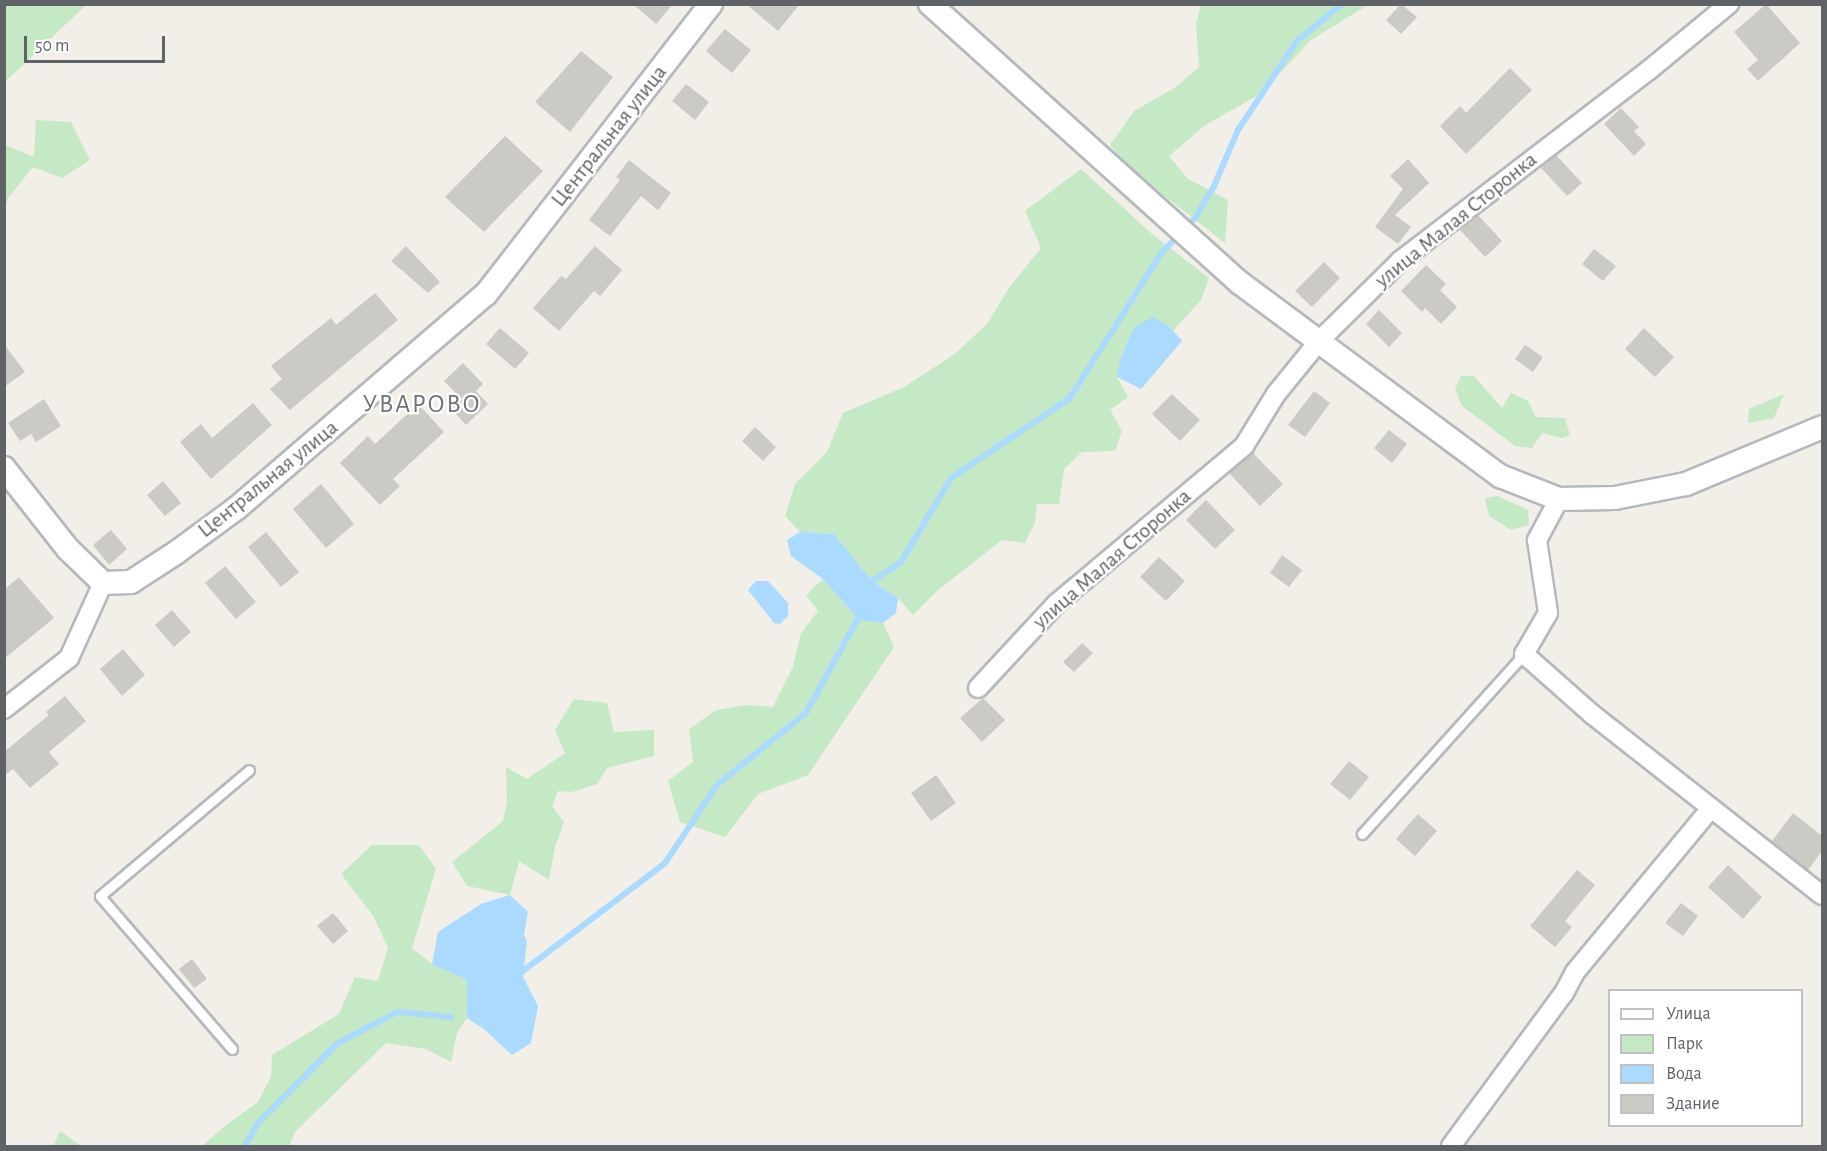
<!DOCTYPE html>
<meta charset="utf-8">
<style>
body{margin:0}
#map{position:relative;width:1827px;height:1151px;overflow:hidden;background:#f1efe8;font-family:"Alegreya Sans",sans-serif}
div>[style]{position:absolute}
.green>*{inset:0;background:#c5e8c5}
.water>*{inset:0;background:#aadaff}
.stream>*{height:6px;margin:-3px;padding:0 3px;transform-origin:3px;border-radius:3px;background:#aadaff}
.building>*{inset:0;background:#cccac5}
.roads{filter:drop-shadow(2px 0 #b5b8bc) drop-shadow(-2px 0 #b5b8bc) drop-shadow(0 2px #b5b8bc) drop-shadow(0 -2px #b5b8bc)}
.service>*{height:9px;margin:-4.5px;padding:0 4.5px;transform-origin:4.5px;border-radius:4.5px;background:#fff}
.minor>*{height:18px;margin:-9px;padding:0 9px;transform-origin:9px;border-radius:9px;background:#fff}
.tertiary>*{height:22px;margin:-11px;padding:0 11px;transform-origin:11px;border-radius:11px;background:#fff}
span{translate:-50% -50%;white-space:nowrap;text-align:center;line-height:1.15;-webkit-text-stroke:4.5px #fff;paint-order:stroke}
.street-label{font-size:22px;color:#5f6368}
.quarter-label{font-size:26px;color:#70757a;letter-spacing:1.5px}
.frame{position:absolute;inset:0;border:6px solid #5f6368;pointer-events:none}
.legend{position:absolute;left:1608px;top:989px;width:195px;height:138px;box-sizing:border-box;background:#fff;border:2px solid #bfc1c3;margin:0;padding:8px 10px;list-style:none;font-size:18px;color:#5f6368}
.legend li{display:flex;align-items:center;gap:12px;height:30px}
.legend b{width:30px;border:2px solid #bfc1c3}
.scale{position:absolute;left:24px;top:36px;width:141px;height:27px;box-sizing:border-box;border:3px solid #5f6368;border-top:0;padding-left:8px;font-size:18px;line-height:21px;white-space:nowrap;color:#5f6368;-webkit-text-stroke:4px #fff;paint-order:stroke}
</style>
<div id="map">
<div class="green">
<div style="clip-path:polygon(5px 4px,86px 4px,86px 5px,5px 82px)"></div>
<div style="clip-path:polygon(1201px 5px,1368px 5px,1311px 40px,1260px 94px,1204px 126px,1169px 156px,1188px 179px,1228px 200px,1225px 243px,1131px 170px,1110px 145px,1134px 111px,1176px 87px,1199px 67px,1196px 24px)"></div>
<div style="clip-path:polygon(36px 120px,71px 122px,90px 160px,62px 178px,33px 167px,8px 198px,5px 208px,5px 145px,34px 157px)"></div>
<div style="clip-path:polygon(1081px 169px,1152px 234px,1209px 278px,1201px 300px,1173px 331px,1169px 326px,1117px 377px,1128px 397px,1110px 410px,1122px 431px,1115px 451px,1082px 452px,1064px 469px,1059px 504px,1037px 504px,1035px 522px,1025px 543px,1002px 540px,938px 590px,913px 615px,898px 598px,872px 581px,834px 534px,800px 532px,785px 516px,795px 484px,827px 452px,843px 413px,904px 387px,955px 354px,987px 324px,1009px 288px,1041px 248px,1025px 211px)"></div>
<div style="clip-path:polygon(1461px 376px,1474px 376px,1502px 408px,1511px 393px,1528px 401px,1536px 417px,1565px 418px,1570px 435px,1562px 438px,1542px 433px,1532px 448px,1515px 446px,1462px 406px,1455px 389px)"></div>
<div style="clip-path:polygon(1784px 394px,1774px 418px,1748px 423px,1749px 409px)"></div>
<div style="clip-path:polygon(1497px 496px,1528px 510px,1529px 525px,1511px 530px,1489px 516px,1485px 498px)"></div>
<div style="clip-path:polygon(823px 579px,859px 620px,883px 623px,894px 647px,808px 775px,758px 794px,725px 837px,680px 822px,668px 781px,693px 762px,689px 729px,716px 710px,747px 705px,773px 707px,793px 667px,801px 633px,818px 611px,806px 595px)"></div>
<div style="clip-path:polygon(574px 699px,607px 703px,614px 732px,654px 730px,654px 756px,607px 768px,597px 784px,572px 792px,558px 791px,552px 806px,564px 822px,555px 847px,549px 880px,519px 861px,510px 895px,467px 886px,452px 862px,503px 821px,507px 802px,506px 767px,527px 779px,565px 753px,555px 730px)"></div>
<div style="clip-path:polygon(372px 845px,419px 845px,436px 869px,412px 948px,432px 964px,467px 980px,467px 1018px,457px 1033px,451px 1062px,426px 1049px,386px 1043px,295px 1132px,289px 1146px,202px 1146px,226px 1125px,258px 1102px,271px 1077px,272px 1055px,339px 1014px,355px 977px,378px 981px,388px 948px,374px 917px,341px 874px)"></div>
<div style="clip-path:polygon(60px 1131px,81px 1146px,82px 1146px,53px 1146px)"></div>
</div>
<div class="water">
<div style="clip-path:polygon(1152px 317px,1169px 326px,1182px 341px,1141px 389px,1117px 377px,1120px 360px,1133px 329px)"></div>
<div style="clip-path:polygon(800px 532px,834px 534px,872px 581px,898px 598px,896px 613px,883px 623px,859px 620px,823px 579px,791px 556px,787px 540px)"></div>
<div style="clip-path:polygon(756px 581px,768px 581px,788px 603px,788px 616px,780px 624px,774px 623px,748px 590px)"></div>
<div style="clip-path:polygon(510px 895px,528px 912px,524px 935px,527px 941px,523px 977px,538px 1006px,531px 1043px,512px 1055px,484px 1029px,467px 1018px,467px 980px,432px 964px,438px 932px,481px 904px)"></div>
</div>
<div class="stream">
<div style="left:1186px;top:227px;width:13px;rotate:-45deg"></div>
<div style="left:1195px;top:218px;width:37px;rotate:-59deg"></div>
<div style="left:1214px;top:186px;width:61px;rotate:-66.8deg"></div>
<div style="left:1238px;top:130px;width:107px;rotate:-56.5deg"></div>
<div style="left:1297px;top:41px;width:58px;rotate:-39.4deg"></div>
<div style="left:869px;top:589px;width:9px;rotate:-69deg"></div>
<div style="left:872px;top:581px;width:35px;rotate:-33deg"></div>
<div style="left:901px;top:562px;width:98px;rotate:-59.2deg"></div>
<div style="left:951px;top:478px;width:143px;rotate:-33.9deg"></div>
<div style="left:1070px;top:398px;width:173px;rotate:-57.8deg"></div>
<div style="left:1162px;top:252px;width:24px;rotate:-45deg"></div>
<div style="left:519px;top:974px;width:183px;rotate:-37.2deg"></div>
<div style="left:665px;top:863px;width:94px;rotate:-56.3deg"></div>
<div style="left:717px;top:785px;width:114px;rotate:-39deg"></div>
<div style="left:806px;top:713px;width:114px;rotate:-61.2deg"></div>
<div style="left:245px;top:1146px;width:25px;rotate:-61deg"></div>
<div style="left:257px;top:1124px;width:115px;rotate:-45deg"></div>
<div style="left:338px;top:1043px;width:67px;rotate:-27.7deg"></div>
<div style="left:397px;top:1012px;width:55px;rotate:5.2deg"></div>
</div>
<div class="building">
<div style="clip-path:polygon(633px 4px,673px 4px,656px 24px)"></div>
<div style="clip-path:polygon(746px 4px,800px 4px,778px 31px)"></div>
<div style="clip-path:polygon(1401px 4px,1417px 17px,1401px 34px,1386px 20px)"></div>
<div style="clip-path:polygon(1766px 4px,1800px 43px,1758px 81px,1747px 69px,1758px 60px,1734px 32px)"></div>
<div style="clip-path:polygon(725px 29px,751px 50px,732px 73px,706px 51px)"></div>
<div style="clip-path:polygon(581px 51px,613px 77px,570px 132px,535px 102px)"></div>
<div style="clip-path:polygon(1510px 68px,1532px 90px,1466px 154px,1440px 126px,1460px 106px,1466px 113px)"></div>
<div style="clip-path:polygon(686px 84px,709px 102px,695px 120px,672px 101px)"></div>
<div style="clip-path:polygon(1621px 108px,1639px 127px,1634px 131px,1646px 144px,1634px 156px,1604px 124px)"></div>
<div style="clip-path:polygon(505px 136px,543px 171px,484px 232px,445px 197px)"></div>
<div style="clip-path:polygon(1556px 155px,1582px 183px,1567px 196px,1541px 168px)"></div>
<div style="clip-path:polygon(1408px 159px,1429px 183px,1395px 215px,1411px 227px,1398px 244px,1375px 227px,1403px 189px,1390px 176px)"></div>
<div style="clip-path:polygon(629px 160px,671px 193px,658px 210px,641px 196px,610px 236px,589px 220px,620px 180px,616px 177px)"></div>
<div style="clip-path:polygon(1478px 215px,1502px 241px,1485px 257px,1460px 230px)"></div>
<div style="clip-path:polygon(406px 246px,440px 282px,428px 293px,391px 261px)"></div>
<div style="clip-path:polygon(595px 246px,622px 270px,600px 296px,594px 291px,559px 331px,533px 308px,561px 276px,566px 279px)"></div>
<div style="clip-path:polygon(1594px 249px,1616px 266px,1603px 281px,1582px 264px)"></div>
<div style="clip-path:polygon(1324px 262px,1340px 278px,1312px 307px,1295px 291px)"></div>
<div style="clip-path:polygon(1426px 265px,1446px 284px,1440px 290px,1457px 307px,1441px 324px,1425px 308px,1422px 312px,1401px 291px)"></div>
<div style="clip-path:polygon(375px 293px,398px 320px,290px 410px,270px 389px,282px 379px,271px 366px,331px 318px,336px 325px)"></div>
<div style="clip-path:polygon(1379px 310px,1402px 333px,1389px 347px,1366px 324px)"></div>
<div style="clip-path:polygon(500px 328px,529px 353px,515px 369px,486px 344px)"></div>
<div style="clip-path:polygon(1644px 328px,1674px 357px,1655px 377px,1625px 349px)"></div>
<div style="clip-path:polygon(4px 344px,25px 372px,4px 387px)"></div>
<div style="clip-path:polygon(1525px 345px,1543px 357px,1533px 372px,1515px 359px)"></div>
<div style="clip-path:polygon(463px 363px,483px 384px,476px 391px,488px 404px,466px 425px,451px 409px,462px 399px,444px 381px)"></div>
<div style="clip-path:polygon(1314px 391px,1330px 403px,1305px 437px,1288px 425px)"></div>
<div style="clip-path:polygon(1172px 394px,1200px 420px,1180px 441px,1152px 414px)"></div>
<div style="clip-path:polygon(44px 399px,61px 426px,36px 442px,31px 434px,20px 441px,8px 423px)"></div>
<div style="clip-path:polygon(253px 403px,272px 425px,211px 479px,180px 442px,201px 424px,212px 438px)"></div>
<div style="clip-path:polygon(418px 404px,444px 432px,393px 479px,400px 486px,380px 505px,340px 463px,368px 436px,375px 444px)"></div>
<div style="clip-path:polygon(755px 427px,776px 447px,763px 461px,742px 441px)"></div>
<div style="clip-path:polygon(1389px 430px,1407px 444px,1392px 463px,1374px 448px)"></div>
<div style="clip-path:polygon(1253px 453px,1283px 484px,1260px 506px,1229px 473px)"></div>
<div style="clip-path:polygon(163px 481px,181px 503px,165px 516px,147px 495px)"></div>
<div style="clip-path:polygon(321px 484px,354px 524px,326px 548px,293px 509px)"></div>
<div style="clip-path:polygon(1206px 500px,1235px 530px,1215px 549px,1186px 520px)"></div>
<div style="clip-path:polygon(111px 530px,127px 549px,109px 565px,93px 545px)"></div>
<div style="clip-path:polygon(266px 532px,299px 572px,281px 587px,248px 547px)"></div>
<div style="clip-path:polygon(1282px 555px,1302px 570px,1289px 587px,1270px 573px)"></div>
<div style="clip-path:polygon(1159px 557px,1185px 581px,1166px 601px,1140px 577px)"></div>
<div style="clip-path:polygon(225px 566px,256px 602px,236px 619px,205px 583px)"></div>
<div style="clip-path:polygon(19px 577px,54px 618px,4px 659px,4px 590px)"></div>
<div style="clip-path:polygon(172px 610px,191px 632px,174px 647px,155px 625px)"></div>
<div style="clip-path:polygon(1082px 643px,1093px 653px,1074px 672px,1063px 662px)"></div>
<div style="clip-path:polygon(123px 649px,145px 675px,122px 696px,100px 669px)"></div>
<div style="clip-path:polygon(65px 696px,86px 721px,49px 752px,59px 764px,30px 788px,13px 769px,4px 776px,4px 752px,49px 715px,46px 712px)"></div>
<div style="clip-path:polygon(983px 698px,1005px 720px,982px 742px,960px 718px)"></div>
<div style="clip-path:polygon(1349px 761px,1369px 777px,1350px 800px,1330px 784px)"></div>
<div style="clip-path:polygon(936px 775px,956px 803px,931px 821px,911px 793px)"></div>
<div style="clip-path:polygon(1793px 813px,1822px 836px,1822px 851px,1808px 870px,1772px 841px)"></div>
<div style="clip-path:polygon(1418px 814px,1437px 831px,1415px 856px,1396px 839px)"></div>
<div style="clip-path:polygon(1728px 865px,1762px 897px,1743px 919px,1708px 887px)"></div>
<div style="clip-path:polygon(1577px 870px,1595px 885px,1565px 921px,1572px 927px,1555px 947px,1530px 926px)"></div>
<div style="clip-path:polygon(1681px 903px,1698px 916px,1683px 936px,1665px 923px)"></div>
<div style="clip-path:polygon(333px 913px,348px 931px,333px 944px,317px 926px)"></div>
<div style="clip-path:polygon(192px 959px,207px 979px,194px 988px,179px 969px)"></div>
</div>
<div class="roads">
<div class="service">
<div style="left:1362px;top:834px;width:242px;rotate:-48deg"></div>
<div style="left:232px;top:1049px;width:202px;rotate:-130.8deg"></div>
<div style="left:100px;top:896px;width:195px;rotate:-40.2deg"></div>
</div>
<div class="minor">
<div style="left:1559px;top:499px;width:47px;rotate:118.2deg"></div>
<div style="left:1537px;top:540px;width:74px;rotate:81.4deg"></div>
<div style="left:1548px;top:613px;width:48px;rotate:120.3deg"></div>
<div style="left:1524px;top:654px;width:92px;rotate:41.5deg"></div>
<div style="left:1593px;top:715px;width:291px;rotate:38.2deg"></div>
<div style="left:978px;top:688px;width:116px;rotate:-47.1deg"></div>
<div style="left:1057px;top:603px;width:244px;rotate:-40deg"></div>
<div style="left:1244px;top:446px;width:61px;rotate:-58.4deg"></div>
<div style="left:1276px;top:394px;width:68px;rotate:-50.9deg"></div>
<div style="left:1319px;top:341px;width:114px;rotate:-44.6deg"></div>
<div style="left:1400px;top:261px;width:314px;rotate:-37.5deg"></div>
<div style="left:1649px;top:70px;width:104px;rotate:-39.5deg"></div>
<div style="left:4px;top:709px;width:83px;rotate:-38.1deg"></div>
<div style="left:69px;top:658px;width:82px;rotate:-65.6deg"></div>
<div style="left:1451px;top:1146px;width:190px;rotate:-53.6deg"></div>
<div style="left:1564px;top:993px;width:24px;rotate:-62deg"></div>
<div style="left:1575px;top:972px;width:213px;rotate:-50.3deg"></div>
</div>
<div class="tertiary">
<div style="left:930px;top:4px;width:417px;rotate:42deg"></div>
<div style="left:1240px;top:283px;width:324px;rotate:36.6deg"></div>
<div style="left:1500px;top:476px;width:63px;rotate:21.3deg"></div>
<div style="left:1559px;top:499px;width:56px;rotate:-1deg"></div>
<div style="left:1615px;top:498px;width:72px;rotate:-11.2deg"></div>
<div style="left:1686px;top:484px;width:147px;rotate:-22.7deg"></div>
<div style="left:4px;top:468px;width:103px;rotate:51.7deg"></div>
<div style="left:68px;top:549px;width:49px;rotate:44.2deg"></div>
<div style="left:103px;top:583px;width:28px;rotate:-2deg"></div>
<div style="left:131px;top:582px;width:55px;rotate:-33.1deg"></div>
<div style="left:177px;top:552px;width:74px;rotate:-36.3deg"></div>
<div style="left:237px;top:508px;width:328px;rotate:-40.7deg"></div>
<div style="left:486px;top:294px;width:367px;rotate:-52.2deg"></div>
</div>
</div>
<div class="street-label">
<span style="left:609px;top:136px;rotate:-52deg">Центральная улица</span>
<span style="left:1456px;top:220px;rotate:-39deg">улица Малая Сторонка</span>
<span style="left:268px;top:479px;rotate:-39deg">Центральная улица</span>
<span style="left:1112px;top:559px;rotate:-41deg">улица Малая Сторонка</span>
</div>
<div class="quarter-label">
<span style="left:422px;top:405px">УВАРОВО</span>
</div>
<div class="frame"></div>
<ul class="legend">
<li><b style="height:8px;background:#fff"></b>Улица</li>
<li><b style="height:16px;background:#c5e8c5"></b>Парк</li>
<li><b style="height:16px;background:#aadaff"></b>Вода</li>
<li><b style="height:16px;background:#cccac5"></b>Здание</li>
</ul>
<div class="scale">50 m</div>
</div>
